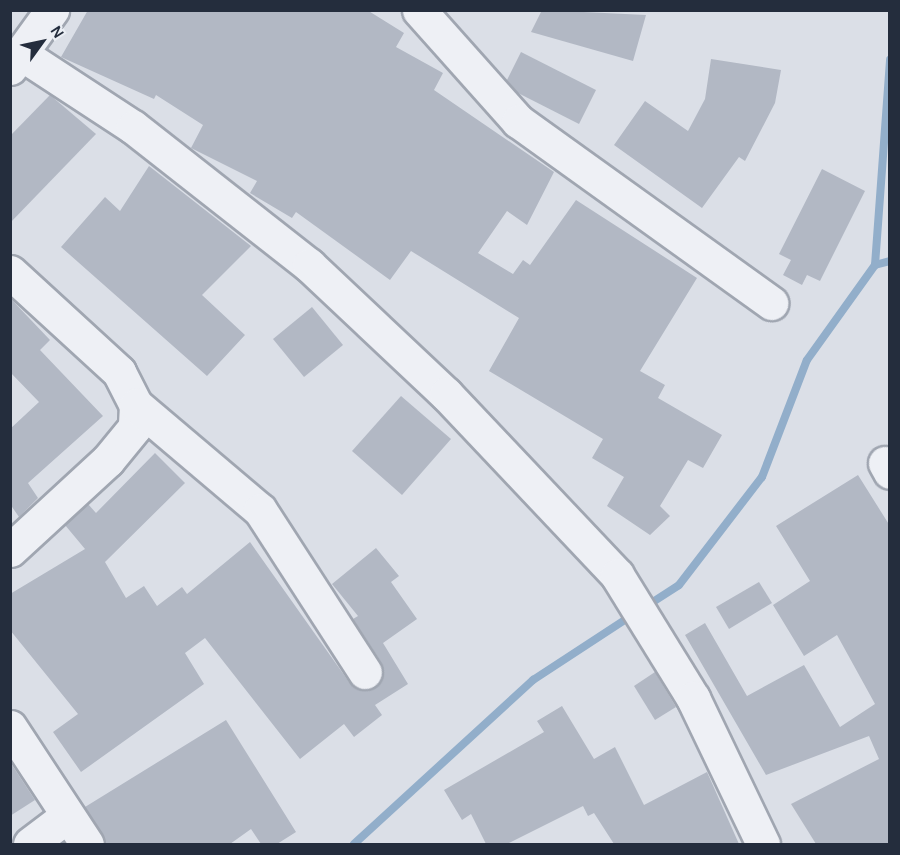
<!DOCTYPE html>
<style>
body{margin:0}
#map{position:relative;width:900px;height:855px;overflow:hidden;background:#dbdfe7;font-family:Karla,sans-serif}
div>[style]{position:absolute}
.stream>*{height:8px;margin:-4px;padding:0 4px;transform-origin:4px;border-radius:4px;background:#92aeca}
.building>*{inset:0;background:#b2b8c4}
.roads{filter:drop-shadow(2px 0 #a0a6b1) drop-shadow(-2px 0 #a0a6b1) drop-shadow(0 2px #a0a6b1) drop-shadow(0 -2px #a0a6b1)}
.minor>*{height:33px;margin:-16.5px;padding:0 16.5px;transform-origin:16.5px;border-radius:16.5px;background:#eef0f5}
span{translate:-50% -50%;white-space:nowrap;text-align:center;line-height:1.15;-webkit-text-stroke:6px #eaeef4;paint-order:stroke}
.frame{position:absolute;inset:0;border:12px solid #242d3d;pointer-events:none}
.north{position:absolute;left:12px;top:12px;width:60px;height:60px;-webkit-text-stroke:4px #eaeef4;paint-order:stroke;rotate:57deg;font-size:16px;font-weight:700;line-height:24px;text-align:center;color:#242d3d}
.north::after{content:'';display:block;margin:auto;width:21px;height:27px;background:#242d3d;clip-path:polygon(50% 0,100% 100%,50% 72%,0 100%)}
</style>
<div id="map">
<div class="stream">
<div style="left:875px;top:265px;width:206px;rotate:-85.8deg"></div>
<div style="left:645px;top:607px;width:40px;rotate:-32.9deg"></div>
<div style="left:679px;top:585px;width:136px;rotate:-52.5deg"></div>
<div style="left:762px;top:477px;width:125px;rotate:-69deg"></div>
<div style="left:807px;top:360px;width:117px;rotate:-54.4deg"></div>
<div style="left:875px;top:265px;width:16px;rotate:-15deg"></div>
<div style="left:354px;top:844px;width:243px;rotate:-42.5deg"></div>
<div style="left:533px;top:680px;width:121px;rotate:-33.2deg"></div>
</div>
<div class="building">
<div style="clip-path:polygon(88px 10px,367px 10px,404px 33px,396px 47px,443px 73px,434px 90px,554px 172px,527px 225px,507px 211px,478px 253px,513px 274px,523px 260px,530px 265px,576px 200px,697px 278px,640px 371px,665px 385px,658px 398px,722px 435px,703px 468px,688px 460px,660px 506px,670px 516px,650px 535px,607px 506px,624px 477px,592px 458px,603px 439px,489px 371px,519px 318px,411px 251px,390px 280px,296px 212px,292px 218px,250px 193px,257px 181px,191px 148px,203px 125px,156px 95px,154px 99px,61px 57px)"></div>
<div style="clip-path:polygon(542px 10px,646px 15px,633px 61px,531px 32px)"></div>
<div style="clip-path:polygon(521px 52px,596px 90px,579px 124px,518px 93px,507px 80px)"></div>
<div style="clip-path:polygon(711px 59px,781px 70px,775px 103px,745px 161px,739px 157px,702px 208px,614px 145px,645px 101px,688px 131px,705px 99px)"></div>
<div style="clip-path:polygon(50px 95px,96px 134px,10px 223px,10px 136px)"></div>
<div style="clip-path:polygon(149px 166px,251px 246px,202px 295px,245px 335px,207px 376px,61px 247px,105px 197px,120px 211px)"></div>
<div style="clip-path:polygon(822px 169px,865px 191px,820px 281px,807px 275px,802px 285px,783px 275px,791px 260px,779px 254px)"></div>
<div style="clip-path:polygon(10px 298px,50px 340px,40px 350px,103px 416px,28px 483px,38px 498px,19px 517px,10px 504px,10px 429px,39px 402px,10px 372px)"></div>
<div style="clip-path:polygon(312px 307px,343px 345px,304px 377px,273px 339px)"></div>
<div style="clip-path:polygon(401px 396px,451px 439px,402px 495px,352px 451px)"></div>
<div style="clip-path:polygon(155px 453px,185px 483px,105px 562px,126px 598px,144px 586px,157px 606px,182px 587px,187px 594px,250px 542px,349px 682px,367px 691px,382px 680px,381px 662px,353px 619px,358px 616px,332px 584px,376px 548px,399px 576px,391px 582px,417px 619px,383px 643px,408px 684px,375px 705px,382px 715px,354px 737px,344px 724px,300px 759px,205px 638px,185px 653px,204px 684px,81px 772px,53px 732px,78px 714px,10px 630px,10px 594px,85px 549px,65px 525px,88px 504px,96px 513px)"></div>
<div style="clip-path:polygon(858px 475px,890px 526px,890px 844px,816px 844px,791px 804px,879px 759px,869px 736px,766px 775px,685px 635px,705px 623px,747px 696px,804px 665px,840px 727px,875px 704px,837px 635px,804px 656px,773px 605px,810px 581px,776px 526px)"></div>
<div style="clip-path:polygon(759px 582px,772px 603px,729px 629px,716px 607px)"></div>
<div style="clip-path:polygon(655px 672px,676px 707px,655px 720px,634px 686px)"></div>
<div style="clip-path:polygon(562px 706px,594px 759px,615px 747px,644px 805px,707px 772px,739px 844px,614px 844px,594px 813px,588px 816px,583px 806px,507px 844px,486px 844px,471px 814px,462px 820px,444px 790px,544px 732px,537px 721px)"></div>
<div style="clip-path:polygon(226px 720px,296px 832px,277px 844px,261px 844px,251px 829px,230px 844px,105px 844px,85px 807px)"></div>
<div style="clip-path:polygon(10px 762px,35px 800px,10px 816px)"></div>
</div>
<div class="roads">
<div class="minor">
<div style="left:419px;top:10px;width:149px;rotate:48.3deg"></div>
<div style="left:518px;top:121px;width:312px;rotate:35.7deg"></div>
<div style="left:23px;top:55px;width:131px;rotate:33.2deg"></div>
<div style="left:133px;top:127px;width:224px;rotate:38.1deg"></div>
<div style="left:309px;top:265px;width:188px;rotate:43.3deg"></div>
<div style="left:446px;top:394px;width:249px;rotate:46.6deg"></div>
<div style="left:617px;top:575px;width:145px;rotate:58.3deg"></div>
<div style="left:693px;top:698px;width:162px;rotate:64.4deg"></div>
<div style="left:10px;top:68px;width:72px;rotate:-54.1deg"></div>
<div style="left:10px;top:272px;width:148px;rotate:42.5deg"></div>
<div style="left:119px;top:372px;width:37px;rotate:63deg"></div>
<div style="left:136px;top:405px;width:22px;rotate:93deg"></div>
<div style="left:135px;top:427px;width:43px;rotate:129.3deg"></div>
<div style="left:108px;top:460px;width:133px;rotate:137.4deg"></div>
<div style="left:136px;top:405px;width:162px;rotate:40.3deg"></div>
<div style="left:260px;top:510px;width:193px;rotate:57.1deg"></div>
<div style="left:885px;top:463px;width:10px;rotate:61deg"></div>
<div style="left:10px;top:727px;width:140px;rotate:56.7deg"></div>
<div style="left:30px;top:844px;width:46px;rotate:-37.1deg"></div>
</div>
</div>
<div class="frame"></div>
<div class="north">N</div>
</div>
